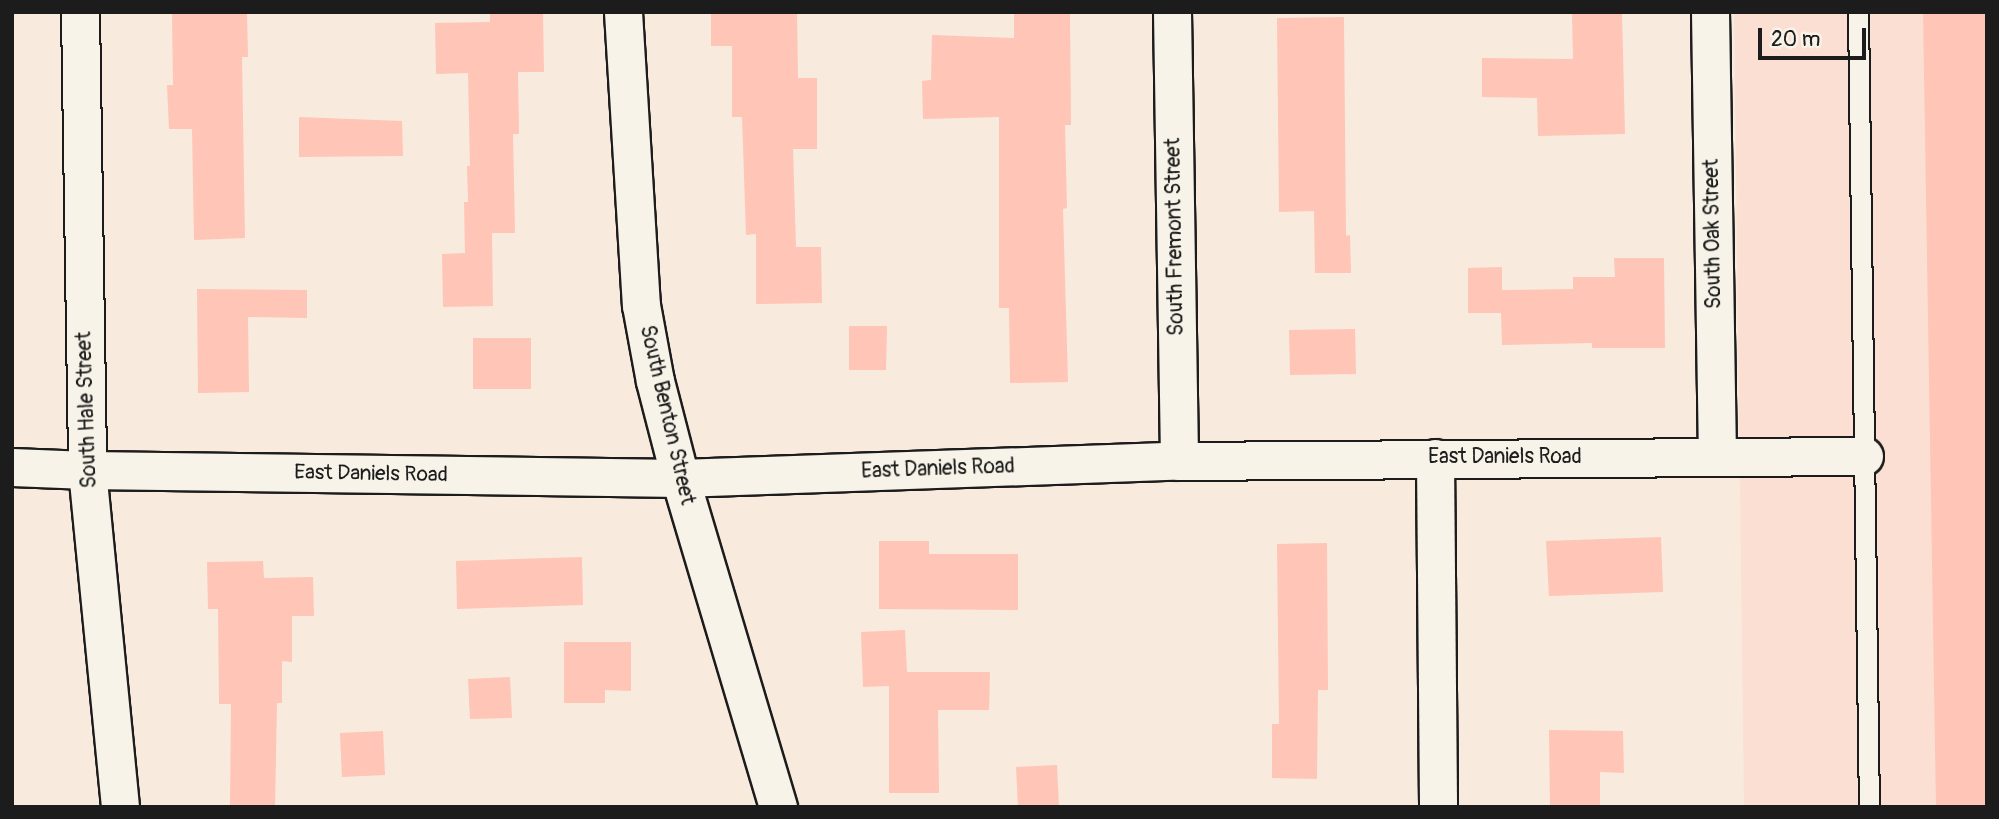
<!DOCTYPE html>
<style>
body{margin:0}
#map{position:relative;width:1999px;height:819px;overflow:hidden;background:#f9eade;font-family:Pangolin,sans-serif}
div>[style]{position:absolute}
.built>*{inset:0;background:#fbdfd2}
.building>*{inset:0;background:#ffc5b6}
.roads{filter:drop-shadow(2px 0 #1c1c1c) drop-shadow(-2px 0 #1c1c1c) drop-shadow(0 2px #1c1c1c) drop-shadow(0 -2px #1c1c1c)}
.lane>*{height:19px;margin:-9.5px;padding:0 9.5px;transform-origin:9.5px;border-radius:9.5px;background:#f7f3e8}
.street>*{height:37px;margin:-18.5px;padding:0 18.5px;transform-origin:18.5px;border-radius:18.5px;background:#f7f3e8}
span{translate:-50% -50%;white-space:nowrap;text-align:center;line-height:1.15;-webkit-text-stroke:5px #f7f3e8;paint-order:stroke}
.street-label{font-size:21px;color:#1c1c1c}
.frame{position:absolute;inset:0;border:14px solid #1c1c1c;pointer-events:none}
.scale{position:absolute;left:1758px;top:28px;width:108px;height:32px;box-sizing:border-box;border:4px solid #1c1c1c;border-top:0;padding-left:9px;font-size:21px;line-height:24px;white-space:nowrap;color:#1c1c1c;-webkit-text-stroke:5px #f7f3e8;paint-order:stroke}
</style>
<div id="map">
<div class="built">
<div style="clip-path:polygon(1734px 12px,1987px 12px,1987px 807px,1744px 807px)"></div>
</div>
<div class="building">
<div style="clip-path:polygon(490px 12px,543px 12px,544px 72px,518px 72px,519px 134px,513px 134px,515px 233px,492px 233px,493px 306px,443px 307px,442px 254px,465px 253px,464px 202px,468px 202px,467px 166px,470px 166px,468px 73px,436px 74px,435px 23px,490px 22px)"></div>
<div style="clip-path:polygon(711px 12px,797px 12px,798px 78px,817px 78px,817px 149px,793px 149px,796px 247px,821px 247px,822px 303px,756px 304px,756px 234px,746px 235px,742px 117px,732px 117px,732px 46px,711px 46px)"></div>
<div style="clip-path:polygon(1014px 12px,1070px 12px,1071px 125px,1065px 125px,1067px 208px,1063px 209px,1068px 382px,1010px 383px,1009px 308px,999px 308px,999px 117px,923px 119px,922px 81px,931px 80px,932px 35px,1014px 38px)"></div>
<div style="clip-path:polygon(1572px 12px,1622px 12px,1625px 134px,1538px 136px,1537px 98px,1482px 97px,1482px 58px,1573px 59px)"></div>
<div style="clip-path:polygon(1923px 12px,1987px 12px,1987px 807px,1936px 807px)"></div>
<div style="clip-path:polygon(247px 13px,248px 57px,242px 57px,245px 238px,194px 240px,192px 129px,169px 129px,167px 85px,173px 85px,172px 14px)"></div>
<div style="clip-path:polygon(1344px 17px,1346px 236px,1350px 235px,1351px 273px,1315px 273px,1314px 211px,1279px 212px,1277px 18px)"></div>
<div style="clip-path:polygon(299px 117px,402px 121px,403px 156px,299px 157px)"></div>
<div style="clip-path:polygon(1614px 258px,1664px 258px,1665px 348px,1592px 348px,1592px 343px,1502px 345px,1501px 313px,1468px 313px,1468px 268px,1502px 267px,1502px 290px,1573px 289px,1573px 277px,1615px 277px)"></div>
<div style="clip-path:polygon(197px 289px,307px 290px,307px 318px,248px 317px,249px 392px,198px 393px)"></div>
<div style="clip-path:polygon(849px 326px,887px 326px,886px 370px,849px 370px)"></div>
<div style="clip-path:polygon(1355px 329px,1356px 374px,1290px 375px,1289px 330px)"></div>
<div style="clip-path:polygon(473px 338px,531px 338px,531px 389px,473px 389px)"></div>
<div style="clip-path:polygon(1661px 537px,1663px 592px,1549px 596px,1546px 541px)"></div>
<div style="clip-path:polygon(879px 541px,929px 541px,929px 554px,1018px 554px,1018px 610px,879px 609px)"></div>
<div style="clip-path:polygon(1327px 543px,1328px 690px,1318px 690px,1317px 779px,1272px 778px,1272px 724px,1279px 724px,1277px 544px)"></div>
<div style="clip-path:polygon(582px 557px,583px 605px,457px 609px,456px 561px)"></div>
<div style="clip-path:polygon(263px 561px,264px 578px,313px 577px,314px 616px,292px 616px,292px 662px,282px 661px,282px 703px,277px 703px,275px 807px,230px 807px,231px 704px,219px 704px,218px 609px,208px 609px,207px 562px)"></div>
<div style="clip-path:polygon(905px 630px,907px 672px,990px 672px,989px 710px,938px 710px,939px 793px,889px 793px,889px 686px,863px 687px,861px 632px)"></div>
<div style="clip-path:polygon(564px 642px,631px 642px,631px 691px,605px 690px,605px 703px,564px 703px)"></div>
<div style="clip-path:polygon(510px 677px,512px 718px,470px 719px,468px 679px)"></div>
<div style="clip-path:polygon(1549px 730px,1623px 731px,1624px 773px,1600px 772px,1600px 807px,1550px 807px)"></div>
<div style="clip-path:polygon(383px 731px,385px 775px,342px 777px,340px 733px)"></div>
<div style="clip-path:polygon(1057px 765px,1059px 807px,1018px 807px,1016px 767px)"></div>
</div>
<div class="roads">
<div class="lane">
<div style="left:1858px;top:12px;width:795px;rotate:89.21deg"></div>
</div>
<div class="street">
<div style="left:80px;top:12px;width:458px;rotate:89.1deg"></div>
<div style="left:87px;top:470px;width:339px;rotate:84.4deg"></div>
<div style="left:623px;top:12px;width:294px;rotate:86.5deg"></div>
<div style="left:641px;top:305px;width:77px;rotate:79.6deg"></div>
<div style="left:655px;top:381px;width:100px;rotate:75.5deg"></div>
<div style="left:680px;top:478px;width:343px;rotate:73.4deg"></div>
<div style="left:1172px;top:12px;width:449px;rotate:89.1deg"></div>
<div style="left:1710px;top:12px;width:444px;rotate:89.1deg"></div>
<div style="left:1435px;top:458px;width:349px;rotate:89.5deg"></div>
<div style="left:12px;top:467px;width:75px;rotate:2.3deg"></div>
<div style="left:87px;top:470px;width:593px;rotate:0.77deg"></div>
<div style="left:680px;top:478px;width:499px;rotate:-2deg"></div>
<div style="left:1179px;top:461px;width:685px;rotate:-0.42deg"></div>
</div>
</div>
<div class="street-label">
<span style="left:1713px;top:234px;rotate:-91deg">South Oak Street</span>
<span style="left:1175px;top:237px;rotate:-91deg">South Fremont Street</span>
<span style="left:87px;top:410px;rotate:-92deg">South Hale Street</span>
<span style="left:667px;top:415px;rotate:77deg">South Benton Street</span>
<span style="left:1505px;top:457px">East Daniels Road</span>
<span style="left:938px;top:469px;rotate:-2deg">East Daniels Road</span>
<span style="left:371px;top:474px;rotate:1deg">East Daniels Road</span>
</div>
<div class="frame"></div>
<div class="scale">20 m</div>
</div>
